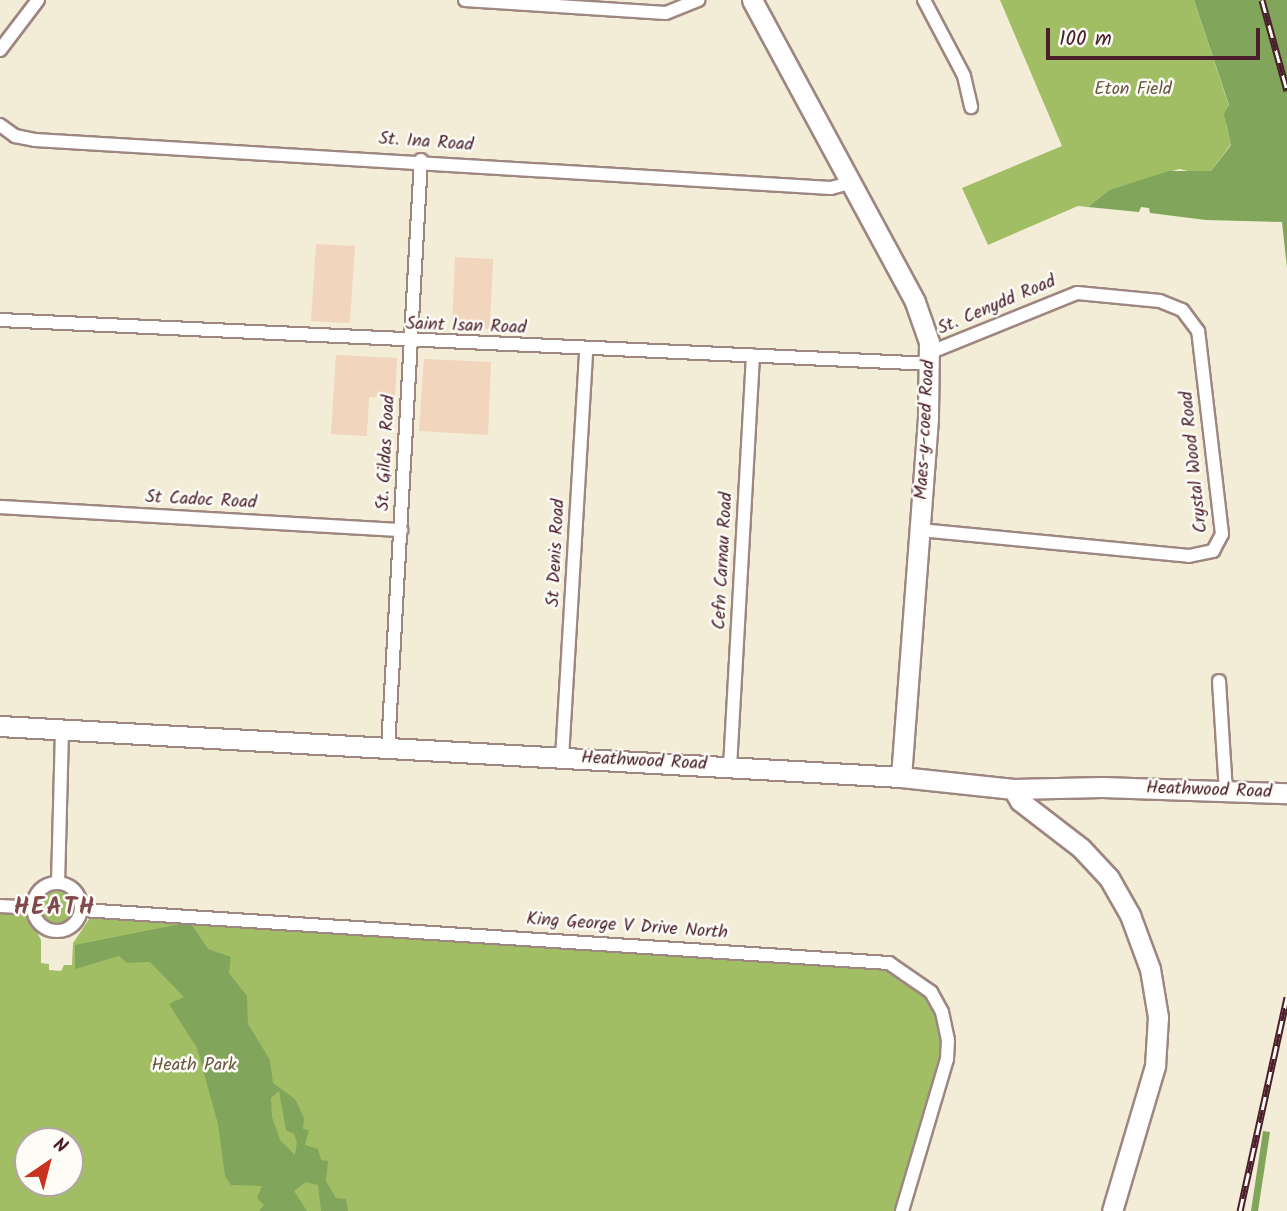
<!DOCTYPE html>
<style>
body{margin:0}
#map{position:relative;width:1287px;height:1211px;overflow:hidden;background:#f3edd7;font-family:Kalam,sans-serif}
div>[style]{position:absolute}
.built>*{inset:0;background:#f1d5bd}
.green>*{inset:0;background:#a2be65}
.round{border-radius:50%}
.forest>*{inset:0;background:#81a55a}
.roads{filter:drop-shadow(2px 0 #9e8681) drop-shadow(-2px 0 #9e8681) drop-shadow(0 2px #9e8681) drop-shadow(0 -2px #9e8681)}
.street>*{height:12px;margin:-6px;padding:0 6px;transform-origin:6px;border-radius:6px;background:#fff}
.street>.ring{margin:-6px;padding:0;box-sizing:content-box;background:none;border:12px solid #fff;border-radius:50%}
.secondary>*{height:19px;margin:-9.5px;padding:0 9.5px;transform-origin:9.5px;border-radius:9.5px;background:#fff}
.rail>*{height:7px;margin-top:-3.5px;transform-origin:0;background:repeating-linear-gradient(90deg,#fdfcf7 0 13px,#4a1f2b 0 26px);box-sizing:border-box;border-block:2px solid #4a1f2b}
span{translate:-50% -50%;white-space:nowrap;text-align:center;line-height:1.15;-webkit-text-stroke:5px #fdfcf7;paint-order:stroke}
.park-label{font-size:18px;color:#69573f}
.street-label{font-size:18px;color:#4a1f2b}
.district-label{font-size:24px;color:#82494c;font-weight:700;letter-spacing:2px}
.north{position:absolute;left:14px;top:1127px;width:70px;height:70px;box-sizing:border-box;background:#fdfcf7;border:2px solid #b5a4a5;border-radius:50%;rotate:35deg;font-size:19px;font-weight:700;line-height:28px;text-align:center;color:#4a1f2b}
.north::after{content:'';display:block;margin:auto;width:24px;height:32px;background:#c8321e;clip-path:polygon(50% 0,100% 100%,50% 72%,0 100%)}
.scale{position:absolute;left:1046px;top:28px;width:214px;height:32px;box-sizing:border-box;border:4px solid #4a1f2b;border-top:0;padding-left:9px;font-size:21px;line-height:24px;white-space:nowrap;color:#4a1f2b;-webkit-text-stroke:5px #fdfcf7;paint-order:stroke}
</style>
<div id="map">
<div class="built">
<div style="clip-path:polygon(316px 244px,355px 246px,350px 323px,311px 321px)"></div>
<div style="clip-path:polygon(455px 257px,493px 259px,490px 329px,452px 327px)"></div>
<div style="clip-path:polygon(336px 355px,397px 358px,395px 398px,369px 397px,367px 436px,331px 434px)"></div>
<div style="clip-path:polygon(424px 359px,491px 362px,488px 435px,419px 431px)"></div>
</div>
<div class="green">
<div style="clip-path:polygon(1000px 0,1194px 0,1229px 106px,1226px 124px,1231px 144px,1211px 171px,1202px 174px,1179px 169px,1109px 190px,1088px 207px,1078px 206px,988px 245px,962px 188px,1062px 146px)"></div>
<div class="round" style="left:38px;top:889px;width:38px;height:38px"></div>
<div style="clip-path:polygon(evenodd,0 909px,27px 913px,41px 940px,41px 963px,49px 964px,49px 970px,61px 971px,64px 965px,72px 965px,73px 943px,92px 915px,892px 969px,923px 990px,937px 1010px,945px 1051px,899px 1211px,0 1211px,0 909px,28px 1141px,70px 1141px,70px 1183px,28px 1183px,28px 1141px)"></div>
</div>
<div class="forest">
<div style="clip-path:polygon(1194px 0,1287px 0,1287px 268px,1282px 222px,1206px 220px,1150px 213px,1149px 208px,1141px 207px,1139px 212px,1088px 207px,1109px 190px,1169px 171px,1211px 171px,1231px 145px,1224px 114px,1229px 105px)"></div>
<div style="clip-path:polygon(evenodd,190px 922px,208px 949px,231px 957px,229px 973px,247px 996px,248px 1024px,270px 1060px,273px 1083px,295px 1099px,304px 1118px,303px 1129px,309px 1130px,305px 1145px,318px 1149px,321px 1160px,328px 1161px,326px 1181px,336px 1198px,346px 1199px,348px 1211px,321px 1211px,318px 1185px,306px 1182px,294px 1191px,307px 1211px,259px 1211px,264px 1205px,257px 1198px,262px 1186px,231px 1185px,225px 1176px,218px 1124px,197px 1048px,169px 1004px,184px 997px,150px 962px,127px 963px,119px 956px,75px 969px,75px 945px,190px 922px,279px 1091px,286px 1130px,294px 1134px,297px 1142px,295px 1155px,280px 1140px,272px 1117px,271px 1098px,279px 1091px)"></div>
<div style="clip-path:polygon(1263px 1131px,1270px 1132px,1258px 1211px,1251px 1211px)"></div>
</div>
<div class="roads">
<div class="street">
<div style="left:465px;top:0;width:201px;rotate:3.7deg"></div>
<div style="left:666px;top:13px;width:35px;rotate:-22deg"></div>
<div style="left:924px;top:0;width:86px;rotate:62.2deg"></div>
<div style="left:964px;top:76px;width:32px;rotate:77deg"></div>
<div style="left:0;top:50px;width:63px;rotate:-52.8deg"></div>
<div style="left:0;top:125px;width:19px;rotate:36deg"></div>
<div style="left:15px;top:136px;width:20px;rotate:11deg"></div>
<div style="left:35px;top:140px;width:797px;rotate:3.45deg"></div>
<div style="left:831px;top:188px;width:23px;rotate:-15deg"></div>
<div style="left:0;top:320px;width:933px;rotate:2.7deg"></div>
<div style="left:0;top:507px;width:402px;rotate:3.3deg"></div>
<div style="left:920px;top:530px;width:270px;rotate:5.5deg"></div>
<div style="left:1189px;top:556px;width:25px;rotate:-12deg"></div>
<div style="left:1213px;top:551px;width:19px;rotate:-62deg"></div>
<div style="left:1222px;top:534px;width:204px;rotate:-96.7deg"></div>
<div style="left:1198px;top:331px;width:26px;rotate:-127deg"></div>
<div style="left:1182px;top:310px;width:24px;rotate:-158deg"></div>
<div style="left:1160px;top:301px;width:83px;rotate:-174.5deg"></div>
<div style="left:1077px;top:293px;width:157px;rotate:158deg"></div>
<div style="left:1219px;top:681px;width:110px;rotate:86.4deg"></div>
<div style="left:388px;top:748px;width:589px;rotate:-86.79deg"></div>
<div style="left:562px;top:758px;width:409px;rotate:-86.6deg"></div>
<div style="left:730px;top:767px;width:412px;rotate:-86.8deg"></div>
<div class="ring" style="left:33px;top:883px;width:36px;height:36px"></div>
<div style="left:58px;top:883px;width:154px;rotate:-88.5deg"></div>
<div style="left:0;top:906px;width:33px;rotate:3deg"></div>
<div style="left:82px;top:910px;width:809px;rotate:3.76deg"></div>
<div style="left:889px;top:963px;width:51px;rotate:34.6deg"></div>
<div style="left:931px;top:992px;width:23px;rotate:61deg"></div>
<div style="left:942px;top:1012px;width:29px;rotate:78deg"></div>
<div style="left:948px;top:1040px;width:19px;rotate:93deg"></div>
<div style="left:947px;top:1059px;width:159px;rotate:106.5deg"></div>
</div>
<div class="secondary">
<div style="left:752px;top:0;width:343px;rotate:61.6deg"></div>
<div style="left:915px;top:302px;width:42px;rotate:70.7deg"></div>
<div style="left:929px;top:342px;width:76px;rotate:90.8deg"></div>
<div style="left:928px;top:418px;width:360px;rotate:94.3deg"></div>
<div style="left:0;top:726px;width:902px;rotate:3.24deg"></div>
<div style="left:901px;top:777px;width:113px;rotate:6.1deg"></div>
<div style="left:1013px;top:789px;width:89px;rotate:-1.3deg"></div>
<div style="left:1102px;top:787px;width:185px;rotate:1.9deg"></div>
<div style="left:1013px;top:789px;width:14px;rotate:60deg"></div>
<div style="left:1020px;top:801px;width:77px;rotate:37.6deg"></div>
<div style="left:1081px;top:848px;width:41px;rotate:47deg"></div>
<div style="left:1109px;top:878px;width:43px;rotate:60.4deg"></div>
<div style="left:1130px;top:915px;width:58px;rotate:69.7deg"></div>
<div style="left:1150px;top:969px;width:49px;rotate:80.5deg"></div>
<div style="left:1158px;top:1017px;width:49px;rotate:93.5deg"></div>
<div style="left:1155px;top:1066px;width:151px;rotate:106.5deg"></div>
</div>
</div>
<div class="rail">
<div style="left:1262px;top:0;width:94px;rotate:74.6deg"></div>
<div style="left:1240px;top:1211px;width:219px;rotate:-77.6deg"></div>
</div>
<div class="park-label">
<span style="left:1133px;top:90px">Eton Field</span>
<span style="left:194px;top:1066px">Heath Park</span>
</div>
<div class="street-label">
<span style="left:426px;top:143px;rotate:4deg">St. Ina Road</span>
<span style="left:997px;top:306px;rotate:-23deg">St. Cenydd Road</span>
<span style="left:466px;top:327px;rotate:2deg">Saint Isan Road</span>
<span style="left:926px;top:430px;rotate:-87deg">Maes-y-coed Road</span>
<span style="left:387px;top:453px;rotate:-87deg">St. Gildas Road</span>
<span style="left:1195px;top:462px;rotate:-96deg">Crystal Wood Road</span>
<span style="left:201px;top:501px;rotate:3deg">St Cadoc Road</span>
<span style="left:557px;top:553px;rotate:-87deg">St Denis Road</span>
<span style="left:724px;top:561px;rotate:-87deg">Cefn Carnau Road</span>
<span style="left:644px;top:762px;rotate:3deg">Heathwood Road</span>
<span style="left:1209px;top:791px;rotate:2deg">Heathwood Road</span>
<span style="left:627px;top:927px;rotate:4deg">King George V Drive North</span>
</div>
<div class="district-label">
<span style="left:55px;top:908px">HEATH</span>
</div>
<div class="north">N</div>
<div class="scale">100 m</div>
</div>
